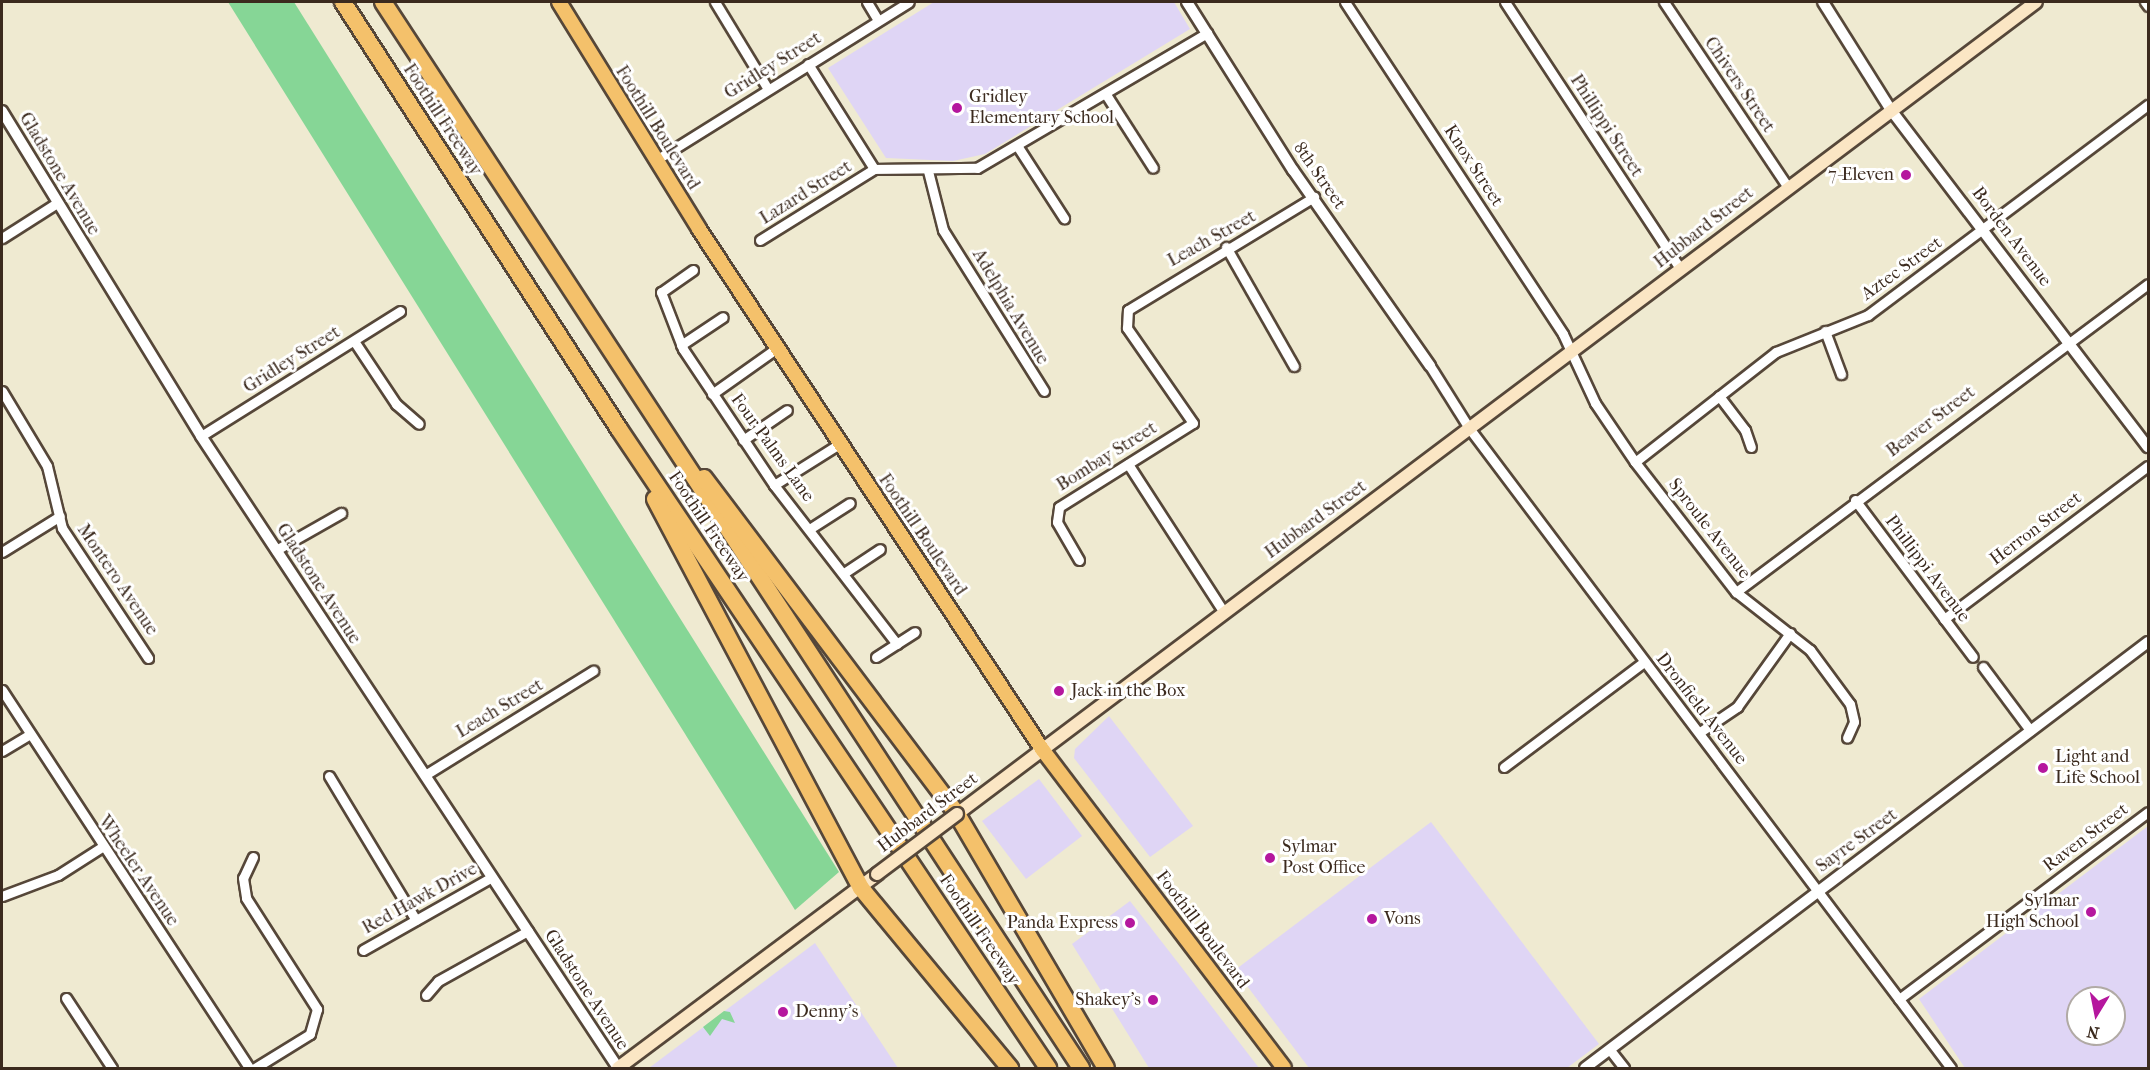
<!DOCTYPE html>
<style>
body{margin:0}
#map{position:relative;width:2150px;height:1070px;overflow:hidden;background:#efead1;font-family:"IM FELL French Canon",serif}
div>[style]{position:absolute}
.built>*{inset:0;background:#dfd5f5}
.green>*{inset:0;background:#86d696}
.roads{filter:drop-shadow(2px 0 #564739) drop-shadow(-2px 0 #564739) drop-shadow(0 2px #564739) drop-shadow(0 -2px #564739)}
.minor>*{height:9px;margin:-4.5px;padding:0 4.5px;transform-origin:4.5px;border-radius:4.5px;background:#fff}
.tertiary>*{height:10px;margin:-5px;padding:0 5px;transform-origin:5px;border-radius:5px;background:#fff}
.secondary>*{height:12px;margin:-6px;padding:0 6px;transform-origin:6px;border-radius:6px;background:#fbe6c4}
.primary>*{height:14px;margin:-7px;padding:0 7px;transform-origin:7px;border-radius:7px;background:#f4c16b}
.motorway>*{height:16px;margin:-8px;padding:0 8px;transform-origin:8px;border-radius:8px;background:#f4c16b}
.bridges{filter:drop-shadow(2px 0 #564739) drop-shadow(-2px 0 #564739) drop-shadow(0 2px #564739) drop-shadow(0 -2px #564739)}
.secondary-bridge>*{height:12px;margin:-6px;padding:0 6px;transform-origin:6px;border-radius:6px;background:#fbe6c4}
.dots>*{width:16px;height:16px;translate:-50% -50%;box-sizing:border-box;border:3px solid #fff;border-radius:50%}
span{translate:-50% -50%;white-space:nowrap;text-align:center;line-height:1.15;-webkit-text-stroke:6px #fff;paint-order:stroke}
.street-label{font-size:18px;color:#3b2a1e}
.poi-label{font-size:18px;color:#3b2a1e}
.left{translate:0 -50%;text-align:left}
.right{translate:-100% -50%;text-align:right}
.frame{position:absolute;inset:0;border:3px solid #3b2a1e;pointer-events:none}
.north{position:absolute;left:2066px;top:986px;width:60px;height:60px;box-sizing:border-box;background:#fff;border:2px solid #b1aaa5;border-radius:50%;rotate:190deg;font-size:16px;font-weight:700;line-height:24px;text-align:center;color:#3b2a1e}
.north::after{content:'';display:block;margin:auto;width:21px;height:27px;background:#b5179e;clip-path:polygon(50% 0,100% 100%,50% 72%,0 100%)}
</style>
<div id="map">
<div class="built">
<div style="clip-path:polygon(934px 2px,1174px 2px,1190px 29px,985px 154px,953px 161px,886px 158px,828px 68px)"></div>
<div style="clip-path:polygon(1109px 716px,1193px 826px,1150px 857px,1074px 758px,1075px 749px)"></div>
<div style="clip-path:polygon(1039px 779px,1082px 836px,1026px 879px,982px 821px)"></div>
<div style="clip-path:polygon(1431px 822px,1599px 1044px,1567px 1068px,1309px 1068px,1235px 970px)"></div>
<div style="clip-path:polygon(evenodd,2148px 826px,2148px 1068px,1965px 1068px,1919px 999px,2148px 826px,2078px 998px,2114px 998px,2114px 1034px,2078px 1034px,2078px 998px)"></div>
<div style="clip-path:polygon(1130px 901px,1179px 964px,1259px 1068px,1149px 1068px,1072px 944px)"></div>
<div style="clip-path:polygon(815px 943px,898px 1068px,649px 1068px)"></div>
</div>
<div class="green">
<div style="clip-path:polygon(228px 2px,294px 2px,839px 872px,795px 910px)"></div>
<div style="clip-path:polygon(724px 1011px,730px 1012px,735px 1023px,722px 1019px,710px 1036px,703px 1027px)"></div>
</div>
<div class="roads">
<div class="minor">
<div style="left:715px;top:2px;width:102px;rotate:58.7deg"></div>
<div style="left:867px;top:2px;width:21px;rotate:59deg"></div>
<div style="left:1345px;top:2px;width:397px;rotate:56.7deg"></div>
<div style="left:1563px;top:334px;width:76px;rotate:65.1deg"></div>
<div style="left:1595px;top:403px;width:71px;rotate:55.9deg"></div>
<div style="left:1635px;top:462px;width:165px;rotate:52.2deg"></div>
<div style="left:1736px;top:592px;width:94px;rotate:38.1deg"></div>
<div style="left:1810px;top:650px;width:67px;rotate:53.5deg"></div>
<div style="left:1850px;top:704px;width:18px;rotate:77deg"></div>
<div style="left:1854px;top:722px;width:17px;rotate:114deg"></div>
<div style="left:1505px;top:2px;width:318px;rotate:56.7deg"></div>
<div style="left:1664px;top:2px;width:221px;rotate:56.2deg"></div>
<div style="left:2145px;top:2px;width:5px;rotate:53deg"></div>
<div style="left:808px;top:64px;width:124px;rotate:57.8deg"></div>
<div style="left:1107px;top:96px;width:85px;rotate:57.4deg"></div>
<div style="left:1018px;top:147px;width:85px;rotate:57.1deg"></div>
<div style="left:656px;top:160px;width:298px;rotate:-32deg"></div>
<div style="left:928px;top:171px;width:61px;rotate:75.7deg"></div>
<div style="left:943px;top:230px;width:190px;rotate:57.9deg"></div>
<div style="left:2px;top:238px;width:65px;rotate:-32.5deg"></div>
<div style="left:760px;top:240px;width:134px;rotate:-31.9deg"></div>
<div style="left:874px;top:169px;width:103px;rotate:-0.6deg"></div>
<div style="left:977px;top:168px;width:267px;rotate:-30.4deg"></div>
<div style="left:1226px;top:247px;width:137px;rotate:60.3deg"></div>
<div style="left:693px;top:270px;width:39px;rotate:145deg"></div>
<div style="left:661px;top:292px;width:61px;rotate:68.9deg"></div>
<div style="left:683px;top:349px;width:164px;rotate:56.2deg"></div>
<div style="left:774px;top:485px;width:201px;rotate:52.3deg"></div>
<div style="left:1825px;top:331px;width:46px;rotate:69.6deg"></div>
<div style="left:354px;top:341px;width:76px;rotate:56.3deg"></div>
<div style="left:396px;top:404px;width:30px;rotate:41deg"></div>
<div style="left:681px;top:345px;width:50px;rotate:-33.7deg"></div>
<div style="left:1430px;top:366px;width:73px;rotate:57.8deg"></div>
<div style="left:1469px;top:428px;width:801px;rotate:53.02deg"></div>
<div style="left:2px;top:391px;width:87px;rotate:59deg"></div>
<div style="left:47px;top:466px;width:64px;rotate:76.4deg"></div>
<div style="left:62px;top:528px;width:156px;rotate:56.5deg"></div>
<div style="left:712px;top:394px;width:80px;rotate:-35.3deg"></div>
<div style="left:1719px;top:396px;width:43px;rotate:52.6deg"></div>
<div style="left:1745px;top:430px;width:18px;rotate:71deg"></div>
<div style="left:201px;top:436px;width:235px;rotate:-32.1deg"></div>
<div style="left:743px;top:440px;width:53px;rotate:-34.3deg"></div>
<div style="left:1635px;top:462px;width:179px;rotate:-38deg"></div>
<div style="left:1776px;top:352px;width:99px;rotate:-21.9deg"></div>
<div style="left:1868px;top:315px;width:350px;rotate:-36.9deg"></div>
<div style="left:1128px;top:464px;width:175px;rotate:57.1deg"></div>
<div style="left:774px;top:485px;width:77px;rotate:-32.2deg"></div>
<div style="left:1855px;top:500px;width:196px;rotate:53.1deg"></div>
<div style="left:811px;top:528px;width:46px;rotate:-32.7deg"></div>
<div style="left:276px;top:550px;width:75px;rotate:-29.6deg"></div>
<div style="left:2px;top:552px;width:68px;rotate:-31.8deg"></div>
<div style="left:1079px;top:560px;width:44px;rotate:-120.1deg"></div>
<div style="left:1057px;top:522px;width:15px;rotate:-82deg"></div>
<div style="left:1059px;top:507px;width:158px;rotate:-32.1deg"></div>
<div style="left:1193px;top:423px;width:116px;rotate:-124.8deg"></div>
<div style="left:1127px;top:328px;width:18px;rotate:-87deg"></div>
<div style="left:1128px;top:310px;width:218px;rotate:-31.3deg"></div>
<div style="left:844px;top:573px;width:43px;rotate:-33.7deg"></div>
<div style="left:1736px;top:592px;width:514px;rotate:-36.78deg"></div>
<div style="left:1944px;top:619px;width:255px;rotate:-36.9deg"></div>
<div style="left:876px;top:657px;width:46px;rotate:-32.7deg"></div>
<div style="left:1983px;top:667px;width:79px;rotate:53.3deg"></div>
<div style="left:2px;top:690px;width:452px;rotate:56.8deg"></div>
<div style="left:1700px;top:732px;width:45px;rotate:-34deg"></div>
<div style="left:1737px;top:707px;width:91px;rotate:-54.4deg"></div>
<div style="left:2px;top:751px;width:33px;rotate:-31deg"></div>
<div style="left:1504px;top:767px;width:175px;rotate:-36.9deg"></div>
<div style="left:425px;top:775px;width:198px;rotate:-31.8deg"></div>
<div style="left:329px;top:776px;width:168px;rotate:58.9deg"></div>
<div style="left:253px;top:857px;width:23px;rotate:115deg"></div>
<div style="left:243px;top:878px;width:20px;rotate:81deg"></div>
<div style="left:246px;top:898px;width:132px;rotate:57.4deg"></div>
<div style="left:317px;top:1009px;width:26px;rotate:106deg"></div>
<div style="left:310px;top:1034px;width:65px;rotate:148.3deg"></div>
<div style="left:2px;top:896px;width:60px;rotate:-20.6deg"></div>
<div style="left:58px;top:875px;width:52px;rotate:-32.5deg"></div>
<div style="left:363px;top:950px;width:148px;rotate:-29.5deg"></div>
<div style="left:426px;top:995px;width:18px;rotate:-49deg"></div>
<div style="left:438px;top:981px;width:103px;rotate:-29.1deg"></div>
<div style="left:66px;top:998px;width:84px;rotate:56.7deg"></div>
<div style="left:1899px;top:999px;width:311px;rotate:-36.9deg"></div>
<div style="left:1610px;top:1050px;width:23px;rotate:52deg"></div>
</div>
<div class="tertiary">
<div style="left:1187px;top:2px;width:199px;rotate:57.8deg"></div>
<div style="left:1293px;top:170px;width:239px;rotate:55deg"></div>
<div style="left:1823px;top:2px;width:128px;rotate:57.8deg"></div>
<div style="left:1891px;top:110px;width:424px;rotate:52.7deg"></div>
<div style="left:2px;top:111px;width:381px;rotate:58.5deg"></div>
<div style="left:201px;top:436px;width:757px;rotate:56.58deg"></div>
<div style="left:1585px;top:1068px;width:706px;rotate:-37.11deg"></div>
</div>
<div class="secondary">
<div style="left:957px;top:814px;width:1350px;rotate:-36.96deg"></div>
<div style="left:618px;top:1068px;width:324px;rotate:-36.8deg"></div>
</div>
<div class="primary">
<div style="left:559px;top:2px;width:267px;rotate:58.3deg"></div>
<div style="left:699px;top:229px;width:623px;rotate:56.59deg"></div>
<div style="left:1042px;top:749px;width:400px;rotate:52.8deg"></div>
</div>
<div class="motorway">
<div style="left:343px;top:2px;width:508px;rotate:57.12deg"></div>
<div style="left:619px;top:429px;width:770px;rotate:56.12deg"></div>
<div style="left:383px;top:2px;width:1274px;rotate:56.78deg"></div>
<div style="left:704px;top:478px;width:421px;rotate:53deg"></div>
<div style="left:957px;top:814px;width:294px;rotate:59.6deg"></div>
<div style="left:655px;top:499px;width:440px;rotate:62.1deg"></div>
<div style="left:861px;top:888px;width:234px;rotate:50.4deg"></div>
</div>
</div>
<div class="bridges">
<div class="secondary-bridge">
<div style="left:877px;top:874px;width:100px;rotate:-36.9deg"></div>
</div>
</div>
<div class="dots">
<div style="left:957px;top:108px;background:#b5179e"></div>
<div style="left:1906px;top:175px;background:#b5179e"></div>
<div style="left:1059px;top:691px;background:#b5179e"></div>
<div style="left:2043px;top:768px;background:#b5179e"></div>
<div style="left:1270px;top:858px;background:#b5179e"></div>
<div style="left:2091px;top:912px;background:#b5179e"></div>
<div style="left:1372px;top:919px;background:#b5179e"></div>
<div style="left:1130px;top:923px;background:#b5179e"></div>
<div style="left:1153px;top:1000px;background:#b5179e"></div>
<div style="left:783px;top:1012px;background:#b5179e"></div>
</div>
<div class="street-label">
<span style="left:773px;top:66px;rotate:-32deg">Gridley Street</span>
<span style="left:1739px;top:85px;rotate:56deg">Chivers Street</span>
<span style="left:442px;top:120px;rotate:57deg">Foothill Freeway</span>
<span style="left:1606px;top:126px;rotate:57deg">Phillippi Street</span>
<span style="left:657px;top:128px;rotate:58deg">Foothill Boulevard</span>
<span style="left:1473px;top:166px;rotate:57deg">Knox Street</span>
<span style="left:59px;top:174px;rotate:59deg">Gladstone Avenue</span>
<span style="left:1319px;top:176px;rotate:55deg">8th Street</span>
<span style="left:806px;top:193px;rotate:-32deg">Lazard Street</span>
<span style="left:1704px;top:228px;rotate:-38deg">Hubbard Street</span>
<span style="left:2011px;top:237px;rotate:53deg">Borden Avenue</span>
<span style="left:1212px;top:239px;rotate:-29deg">Leach Street</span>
<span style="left:1902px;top:269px;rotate:-36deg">Aztec Street</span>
<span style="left:1010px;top:307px;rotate:59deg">Adelphia Avenue</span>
<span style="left:292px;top:360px;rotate:-32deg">Gridley Street</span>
<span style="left:1931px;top:422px;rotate:-37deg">Beaver Street</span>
<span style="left:772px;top:448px;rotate:54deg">Four Palms Lane</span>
<span style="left:1107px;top:457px;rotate:-32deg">Bombay Street</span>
<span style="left:1316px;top:520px;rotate:-36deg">Hubbard Street</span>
<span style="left:708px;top:527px;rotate:56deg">Foothill Freeway</span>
<span style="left:1709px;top:529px;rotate:52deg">Sproule Avenue</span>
<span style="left:2036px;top:529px;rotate:-37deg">Herron Street</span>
<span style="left:922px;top:535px;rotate:56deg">Foothill Boulevard</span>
<span style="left:1927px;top:569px;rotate:53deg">Phillippi Avenue</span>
<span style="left:117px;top:580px;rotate:56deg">Montero Avenue</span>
<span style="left:318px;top:584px;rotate:57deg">Gladstone Avenue</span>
<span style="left:500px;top:709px;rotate:-31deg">Leach Street</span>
<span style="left:1701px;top:709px;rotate:52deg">Dronfield Avenue</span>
<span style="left:928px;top:813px;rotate:-37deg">Hubbard Street</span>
<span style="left:2086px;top:838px;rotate:-37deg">Raven Street</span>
<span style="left:1857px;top:841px;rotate:-36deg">Sayre Street</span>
<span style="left:138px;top:871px;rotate:56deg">Wheeler Avenue</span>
<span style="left:420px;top:899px;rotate:-29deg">Red Hawk Drive</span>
<span style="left:979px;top:930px;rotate:56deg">Foothill Freeway</span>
<span style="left:1202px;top:930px;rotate:53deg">Foothill Boulevard</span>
<span style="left:586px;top:990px;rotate:57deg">Gladstone Avenue</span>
</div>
<div class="poi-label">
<span class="left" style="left:969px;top:108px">Gridley<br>Elementary School</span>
<span class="right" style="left:1894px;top:175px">7-Eleven</span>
<span class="left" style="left:1071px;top:691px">Jack in the Box</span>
<span class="left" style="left:2055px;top:768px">Light and<br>Life School</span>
<span class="left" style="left:1282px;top:858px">Sylmar<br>Post Office</span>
<span class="right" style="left:2079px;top:912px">Sylmar<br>High School</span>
<span class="left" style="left:1384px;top:919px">Vons</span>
<span class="right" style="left:1118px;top:923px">Panda Express</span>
<span class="right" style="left:1141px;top:1000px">Shakey's</span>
<span class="left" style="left:795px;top:1012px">Denny's</span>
</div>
<div class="frame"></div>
<div class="north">N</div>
</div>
